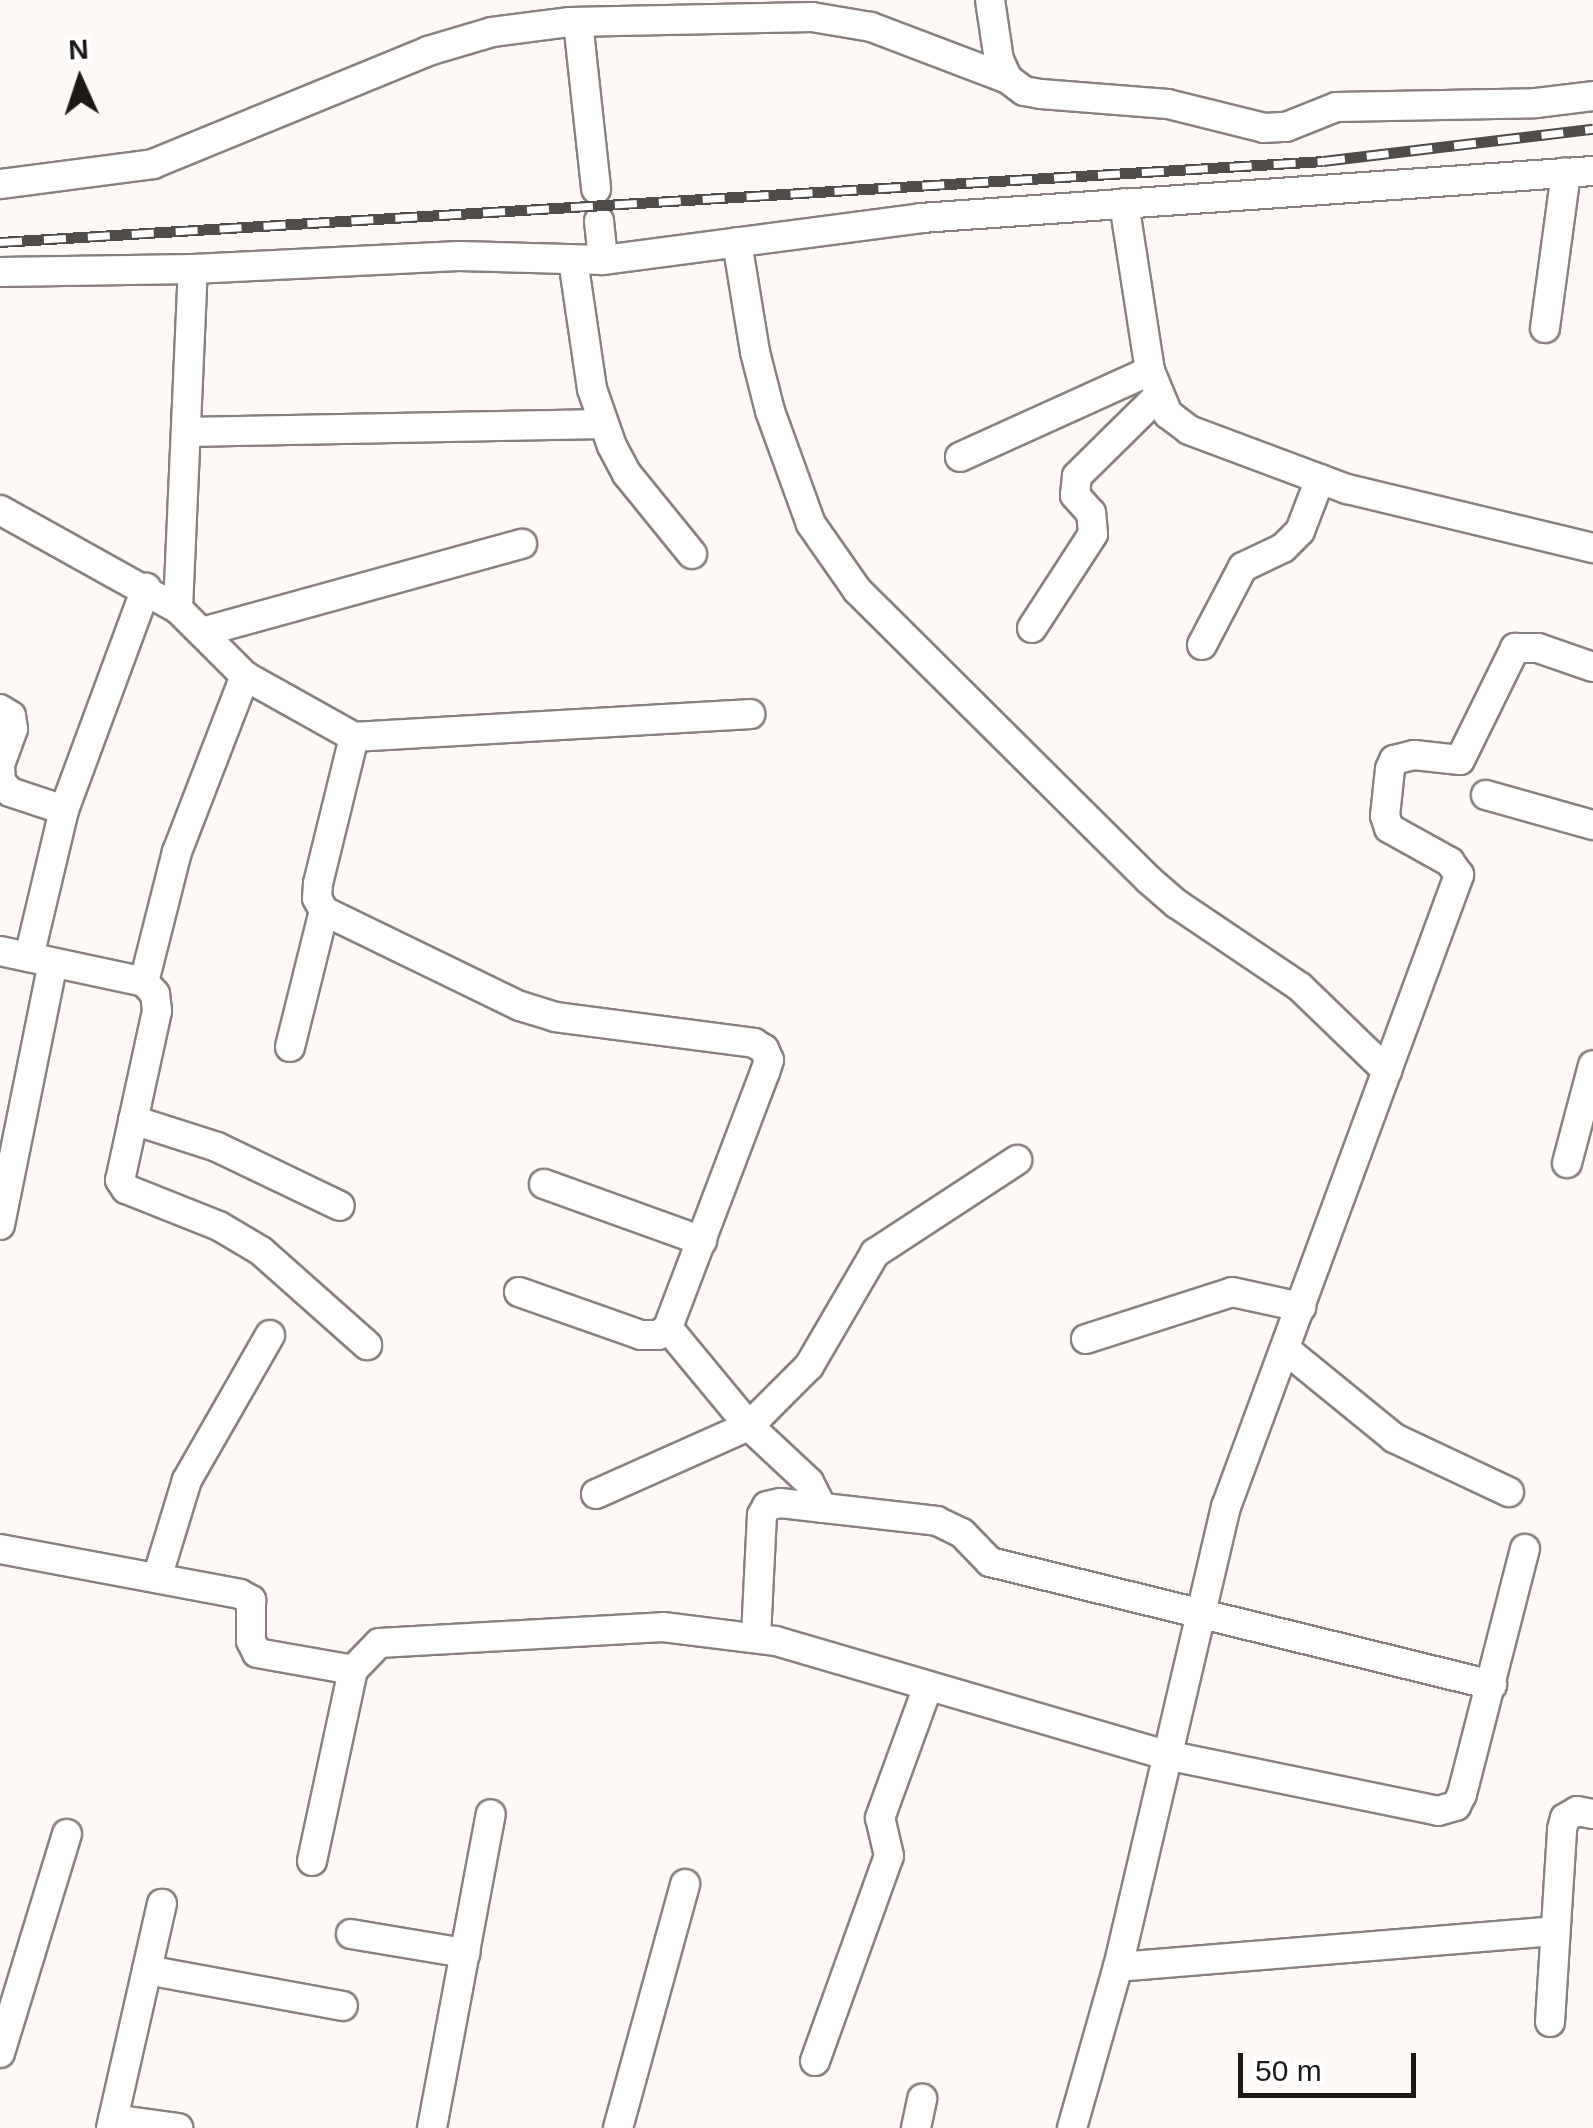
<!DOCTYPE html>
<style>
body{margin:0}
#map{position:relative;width:1593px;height:2128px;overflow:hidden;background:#fef9f6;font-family:Helvetica,sans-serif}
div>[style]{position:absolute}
.roads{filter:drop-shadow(2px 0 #89817d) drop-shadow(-2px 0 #89817d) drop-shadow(0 2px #89817d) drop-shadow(0 -2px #89817d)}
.street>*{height:28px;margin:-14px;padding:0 14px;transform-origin:14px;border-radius:14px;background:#fff}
.rail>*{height:11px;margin-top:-5.5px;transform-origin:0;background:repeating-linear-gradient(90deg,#fff 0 22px,#4f4c4a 0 44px);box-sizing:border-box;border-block:2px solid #4f4c4a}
span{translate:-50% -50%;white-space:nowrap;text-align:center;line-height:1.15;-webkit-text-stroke:8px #fff;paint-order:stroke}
.north{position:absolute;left:30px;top:30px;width:100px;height:100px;-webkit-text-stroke:8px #fff;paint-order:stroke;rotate:357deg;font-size:28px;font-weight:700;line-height:40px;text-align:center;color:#1c1a18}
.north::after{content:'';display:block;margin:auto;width:35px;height:45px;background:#1c1a18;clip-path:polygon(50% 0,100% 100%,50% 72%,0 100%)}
.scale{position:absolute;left:1238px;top:2053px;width:178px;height:45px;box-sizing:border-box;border:5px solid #1c1a18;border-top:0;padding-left:12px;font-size:30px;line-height:35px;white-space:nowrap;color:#1c1a18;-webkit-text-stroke:8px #fff;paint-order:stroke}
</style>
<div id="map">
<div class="roads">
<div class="street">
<div style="left:990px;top:0;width:61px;rotate:81.5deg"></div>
<div style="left:999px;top:60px;width:21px;rotate:65deg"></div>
<div style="left:1008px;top:79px;width:20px;rotate:37deg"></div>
<div style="left:1024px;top:91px;width:17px;rotate:10deg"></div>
<div style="left:1041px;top:94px;width:127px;rotate:4.5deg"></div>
<div style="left:1168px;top:104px;width:99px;rotate:14deg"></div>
<div style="left:1264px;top:128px;width:22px;rotate:-3deg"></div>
<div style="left:1286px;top:127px;width:54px;rotate:-21.8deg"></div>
<div style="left:1336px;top:107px;width:200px;rotate:-1.1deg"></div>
<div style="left:1536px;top:103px;width:57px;rotate:-7deg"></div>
<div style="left:578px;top:22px;width:168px;rotate:83.8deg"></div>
<div style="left:0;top:184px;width:154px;rotate:-7.4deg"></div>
<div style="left:153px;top:164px;width:297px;rotate:-22.3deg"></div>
<div style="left:428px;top:51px;width:67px;rotate:-16.5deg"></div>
<div style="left:492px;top:32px;width:79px;rotate:-7.3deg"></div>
<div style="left:570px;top:22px;width:242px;rotate:-1.2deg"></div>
<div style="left:812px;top:17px;width:60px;rotate:9.6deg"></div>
<div style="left:871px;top:27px;width:147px;rotate:20.8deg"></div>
<div style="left:1124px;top:203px;width:170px;rotate:81.2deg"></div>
<div style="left:1150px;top:371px;width:47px;rotate:67.3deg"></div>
<div style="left:1168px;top:414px;width:26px;rotate:37deg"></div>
<div style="left:1189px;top:430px;width:169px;rotate:20.5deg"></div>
<div style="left:1347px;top:489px;width:253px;rotate:13.5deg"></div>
<div style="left:599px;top:221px;width:39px;rotate:84deg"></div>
<div style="left:737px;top:242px;width:111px;rotate:80.7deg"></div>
<div style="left:755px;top:352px;width:61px;rotate:75.7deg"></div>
<div style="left:770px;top:411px;width:120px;rotate:70.1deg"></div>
<div style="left:811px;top:524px;width:80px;rotate:55.1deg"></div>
<div style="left:857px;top:590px;width:412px;rotate:44.8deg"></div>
<div style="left:1149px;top:880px;width:37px;rotate:41deg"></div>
<div style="left:1177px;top:904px;width:148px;rotate:34deg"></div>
<div style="left:1300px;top:987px;width:121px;rotate:44deg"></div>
<div style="left:573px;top:260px;width:130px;rotate:81.6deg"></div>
<div style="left:592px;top:389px;width:60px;rotate:70.7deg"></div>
<div style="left:612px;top:446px;width:32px;rotate:62deg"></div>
<div style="left:627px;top:474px;width:103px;rotate:50.9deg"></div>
<div style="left:0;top:272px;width:193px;rotate:-0.9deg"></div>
<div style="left:193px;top:269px;width:266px;rotate:-2.8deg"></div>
<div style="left:459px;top:256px;width:144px;rotate:1.6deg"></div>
<div style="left:603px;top:260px;width:321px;rotate:-7.5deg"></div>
<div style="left:921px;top:218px;width:674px;rotate:-4deg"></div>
<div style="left:1545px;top:328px;width:157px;rotate:-82.3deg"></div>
<div style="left:186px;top:432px;width:417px;rotate:-1.1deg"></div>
<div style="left:960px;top:457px;width:209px;rotate:-24.4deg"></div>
<div style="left:0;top:510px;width:204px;rotate:29.1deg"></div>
<div style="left:178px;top:609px;width:95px;rotate:45deg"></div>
<div style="left:245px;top:676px;width:125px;rotate:29.2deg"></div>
<div style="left:354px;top:737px;width:397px;rotate:-3.3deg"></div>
<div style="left:178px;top:609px;width:340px;rotate:-87.5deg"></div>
<div style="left:1032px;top:628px;width:112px;rotate:-57deg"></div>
<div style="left:1093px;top:534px;width:21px;rotate:-95deg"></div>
<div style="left:1091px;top:513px;width:24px;rotate:-132deg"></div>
<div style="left:1075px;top:495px;width:19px;rotate:-84deg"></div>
<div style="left:1077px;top:476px;width:114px;rotate:-44.6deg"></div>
<div style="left:202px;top:632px;width:332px;rotate:-15.4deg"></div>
<div style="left:1202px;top:645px;width:88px;rotate:-62.3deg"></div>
<div style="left:1243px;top:567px;width:44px;rotate:-25.4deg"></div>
<div style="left:1283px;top:548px;width:24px;rotate:-45deg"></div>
<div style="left:1300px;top:531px;width:56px;rotate:-69deg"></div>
<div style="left:0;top:709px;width:13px;rotate:32deg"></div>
<div style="left:11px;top:716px;width:13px;rotate:81deg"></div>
<div style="left:13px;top:729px;width:38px;rotate:110deg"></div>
<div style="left:0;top:765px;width:17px;rotate:87deg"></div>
<div style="left:1px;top:782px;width:13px;rotate:48deg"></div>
<div style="left:10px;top:792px;width:57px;rotate:18.4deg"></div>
<div style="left:354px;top:737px;width:151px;rotate:103.8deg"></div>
<div style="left:318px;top:884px;width:14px;rotate:94deg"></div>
<div style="left:317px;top:898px;width:15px;rotate:62deg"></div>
<div style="left:324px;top:911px;width:218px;rotate:25.9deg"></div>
<div style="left:520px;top:1006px;width:37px;rotate:17deg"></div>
<div style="left:555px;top:1017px;width:201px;rotate:7.4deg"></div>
<div style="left:754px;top:1043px;width:12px;rotate:31deg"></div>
<div style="left:764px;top:1049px;width:12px;rotate:66deg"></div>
<div style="left:769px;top:1060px;width:13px;rotate:108deg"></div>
<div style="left:765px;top:1072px;width:274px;rotate:110.8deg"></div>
<div style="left:668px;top:1328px;width:127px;rotate:50.4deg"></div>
<div style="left:749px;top:1426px;width:82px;rotate:43deg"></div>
<div style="left:809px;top:1482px;width:29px;rotate:63deg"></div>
<div style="left:1486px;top:795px;width:111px;rotate:15.7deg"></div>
<div style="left:0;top:951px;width:147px;rotate:12.1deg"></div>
<div style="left:144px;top:982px;width:16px;rotate:47deg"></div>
<div style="left:155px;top:994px;width:17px;rotate:83deg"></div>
<div style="left:157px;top:1011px;width:173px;rotate:102.3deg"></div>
<div style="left:120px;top:1180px;width:11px;rotate:56deg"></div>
<div style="left:126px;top:1189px;width:100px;rotate:21.7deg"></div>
<div style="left:219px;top:1226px;width:49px;rotate:30.8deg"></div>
<div style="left:261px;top:1251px;width:142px;rotate:41.6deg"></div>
<div style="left:29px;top:957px;width:151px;rotate:-76.6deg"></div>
<div style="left:64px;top:810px;width:237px;rotate:-69.7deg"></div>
<div style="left:144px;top:982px;width:134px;rotate:-75.8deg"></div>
<div style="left:177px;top:852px;width:189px;rotate:-68.9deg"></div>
<div style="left:290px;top:1047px;width:140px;rotate:-76deg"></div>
<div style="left:133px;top:1120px;width:88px;rotate:17.8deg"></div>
<div style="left:217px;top:1147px;width:136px;rotate:25.6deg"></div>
<div style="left:1567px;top:1163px;width:101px;rotate:-75.1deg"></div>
<div style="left:544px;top:1184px;width:168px;rotate:19.8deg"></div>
<div style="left:0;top:1225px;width:267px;rotate:-78.6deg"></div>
<div style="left:519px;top:1292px;width:129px;rotate:19.4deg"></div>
<div style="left:641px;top:1335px;width:17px"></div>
<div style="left:658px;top:1335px;width:12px;rotate:-35deg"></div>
<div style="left:1086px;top:1339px;width:153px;rotate:-17.8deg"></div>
<div style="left:1232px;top:1292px;width:71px;rotate:12.3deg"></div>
<div style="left:1285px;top:1349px;width:141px;rotate:39.2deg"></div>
<div style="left:1394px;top:1438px;width:127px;rotate:25.2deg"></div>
<div style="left:596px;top:1494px;width:167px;rotate:-24deg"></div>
<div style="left:749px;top:1426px;width:85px;rotate:-45deg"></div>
<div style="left:809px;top:1366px;width:131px;rotate:-59.7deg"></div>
<div style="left:875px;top:1253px;width:170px;rotate:-33.2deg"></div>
<div style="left:0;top:1549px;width:244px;rotate:10.6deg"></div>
<div style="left:240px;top:1594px;width:13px;rotate:29deg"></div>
<div style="left:251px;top:1600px;width:41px;rotate:90deg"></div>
<div style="left:251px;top:1641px;width:13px;rotate:63deg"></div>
<div style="left:257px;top:1653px;width:97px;rotate:10deg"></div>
<div style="left:157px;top:1578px;width:102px;rotate:-73deg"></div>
<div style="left:187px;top:1480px;width:167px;rotate:-60.2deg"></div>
<div style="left:756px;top:1637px;width:122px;rotate:-87.2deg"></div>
<div style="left:762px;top:1515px;width:10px;rotate:-61deg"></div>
<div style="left:767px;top:1506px;width:13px;rotate:-13deg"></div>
<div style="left:780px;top:1503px;width:158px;rotate:6.5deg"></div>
<div style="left:937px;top:1521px;width:28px;rotate:26deg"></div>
<div style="left:962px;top:1533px;width:40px;rotate:46deg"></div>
<div style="left:990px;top:1562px;width:517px;rotate:13.77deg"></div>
<div style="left:312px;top:1861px;width:195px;rotate:-77.9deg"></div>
<div style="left:353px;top:1670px;width:37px;rotate:-46deg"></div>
<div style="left:379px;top:1643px;width:284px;rotate:-3.2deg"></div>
<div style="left:663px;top:1627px;width:114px;rotate:7.1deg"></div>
<div style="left:776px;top:1641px;width:406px;rotate:16.3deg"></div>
<div style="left:1166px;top:1755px;width:278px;rotate:11.6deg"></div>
<div style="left:1438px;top:1811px;width:19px;rotate:-16deg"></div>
<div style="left:1456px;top:1806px;width:13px;rotate:-63deg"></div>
<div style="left:1462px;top:1794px;width:253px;rotate:-75.6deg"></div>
<div style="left:351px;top:1934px;width:116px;rotate:9.5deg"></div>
<div style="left:1118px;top:1967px;width:436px;rotate:-4.7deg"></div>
<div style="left:147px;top:1970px;width:199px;rotate:10.4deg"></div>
<div style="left:1550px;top:2022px;width:193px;rotate:-86.4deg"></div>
<div style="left:1562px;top:1829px;width:11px;rotate:-75deg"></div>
<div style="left:1565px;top:1818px;width:14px;rotate:-30deg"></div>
<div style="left:1577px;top:1811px;width:16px;rotate:11deg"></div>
<div style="left:0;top:2053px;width:229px;rotate:-73deg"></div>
<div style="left:815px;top:2061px;width:218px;rotate:-70.2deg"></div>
<div style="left:889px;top:1856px;width:39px;rotate:-103deg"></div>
<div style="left:880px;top:1818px;width:140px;rotate:-70deg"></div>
<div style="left:113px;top:2119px;width:66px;rotate:7.9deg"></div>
<div style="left:111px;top:2128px;width:230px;rotate:-77.2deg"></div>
<div style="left:432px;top:2128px;width:319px;rotate:-79.4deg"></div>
<div style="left:618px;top:2128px;width:253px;rotate:-74.6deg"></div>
<div style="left:916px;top:2128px;width:30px;rotate:-78deg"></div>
<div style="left:1072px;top:2128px;width:167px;rotate:-74.1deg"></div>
<div style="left:1118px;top:1967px;width:473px;rotate:-76.8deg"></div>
<div style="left:1226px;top:1507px;width:674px;rotate:-69.76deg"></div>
<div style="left:1459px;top:875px;width:16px;rotate:-125deg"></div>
<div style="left:1450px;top:862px;width:70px;rotate:-150.9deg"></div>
<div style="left:1389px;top:828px;width:13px;rotate:-108deg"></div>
<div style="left:1385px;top:816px;width:47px;rotate:-83.9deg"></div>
<div style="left:1390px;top:769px;width:10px;rotate:-66deg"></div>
<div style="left:1394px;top:760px;width:21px;rotate:-14deg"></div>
<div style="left:1414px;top:755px;width:46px;rotate:6.2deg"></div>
<div style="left:1460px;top:760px;width:125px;rotate:-63.8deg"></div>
<div style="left:1515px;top:648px;width:23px"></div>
<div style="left:1538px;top:648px;width:58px;rotate:19.1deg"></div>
</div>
</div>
<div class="rail">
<div style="left:0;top:242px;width:1325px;rotate:-3.5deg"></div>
<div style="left:1323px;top:161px;width:272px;rotate:-6.8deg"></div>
</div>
<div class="north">N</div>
<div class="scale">50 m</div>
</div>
